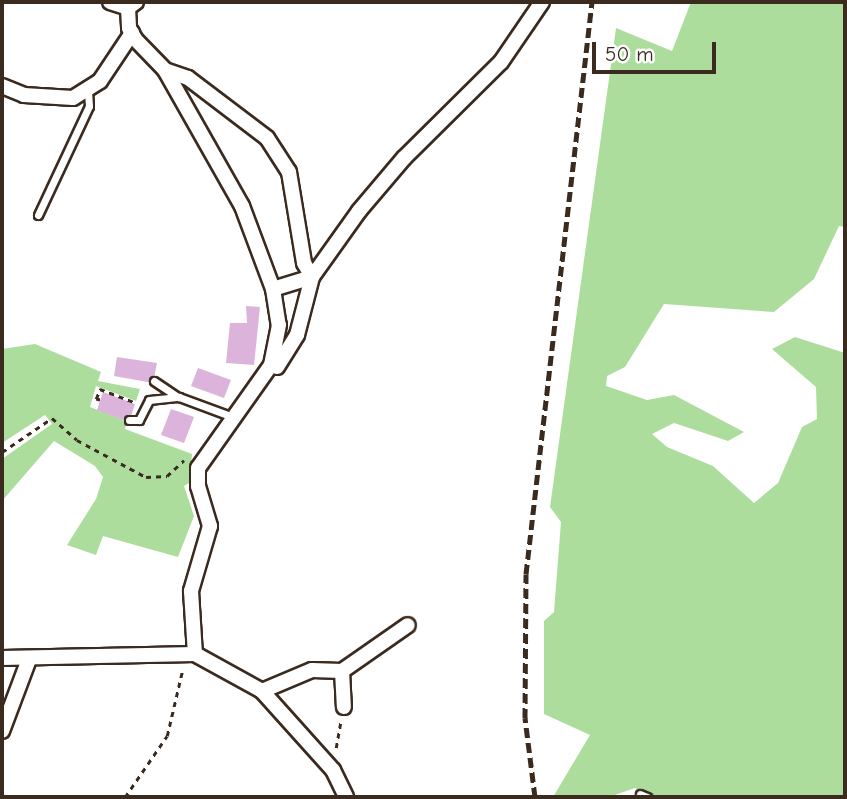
<!DOCTYPE html>
<style>
body{margin:0}
#map{position:relative;width:847px;height:799px;overflow:hidden;background:#fff;font-family:"Comic Neue",sans-serif}
div>[style]{position:absolute}
.green>*{inset:0;background:#addd9d}
.building>*{inset:0;background:#dcb3db}
.path>*{height:2.5px;margin-top:-1.25px;transform-origin:0;background:repeating-linear-gradient(90deg,#3b2a1e 0 5px,transparent 0 10px)}
.roads{filter:drop-shadow(2px 0 #3b2a1e) drop-shadow(-2px 0 #3b2a1e) drop-shadow(0 2px #3b2a1e) drop-shadow(0 -2px #3b2a1e)}
.service>*{height:7px;margin:-3.5px;padding:0 3.5px;transform-origin:3.5px;border-radius:3.5px;background:#fff}
.minor>*{height:14px;margin:-7px;padding:0 7px;transform-origin:7px;border-radius:7px;background:#fff}
.rail>*{height:5px;margin-top:-2.5px;transform-origin:0;background:repeating-linear-gradient(90deg,#3b2a1e 0 10px,transparent 0 15px)}
span{translate:-50% -50%;white-space:nowrap;text-align:center;line-height:1.15;-webkit-text-stroke:7px #fff;paint-order:stroke}
.frame{position:absolute;inset:0;border:4px solid #3b2a1e;pointer-events:none}
.scale{position:absolute;left:592px;top:42px;width:124px;height:32px;box-sizing:border-box;border:4px solid #3b2a1e;border-top:0;padding-left:9px;font-size:21px;line-height:24px;white-space:nowrap;color:#3b2a1e;-webkit-text-stroke:5px #fff;paint-order:stroke}
</style>
<div id="map">
<div class="green">
<div style="clip-path:polygon(691px 2px,845px 2px,845px 227px,839px 226px,814px 279px,774px 312px,664px 304px,625px 367px,607px 376px,606px 386px,647px 400px,674px 395px,744px 432px,728px 441px,674px 423px,652px 434px,667px 447px,713px 466px,754px 503px,778px 483px,802px 427px,817px 419px,816px 387px,772px 349px,795px 337px,845px 353px,845px 797px,660px 797px,635px 788px,609px 797px,553px 797px,590px 735px,544px 714px,544px 621px,554px 612px,561px 522px,550px 507px,616px 28px,672px 51px)"></div>
<div style="clip-path:polygon(35px 344px,101px 372px,98px 381px,140px 389px,136px 401px,96px 386px,90px 407px,127px 421px,125px 429px,192px 454px,189px 483px,184px 486px,194px 516px,178px 557px,103px 536px,96px 555px,67px 545px,96px 499px,103px 477px,95px 466px,54px 441px,2px 501px,2px 459px,52px 424px,45px 415px,2px 443px,2px 349px)"></div>
</div>
<div class="building">
<div style="clip-path:polygon(246px 306px,260px 307px,254px 365px,226px 363px,230px 323px,247px 323px)"></div>
<div style="clip-path:polygon(117px 357px,157px 363px,153px 383px,114px 376px)"></div>
<div style="clip-path:polygon(198px 368px,231px 380px,224px 398px,191px 386px)"></div>
<div style="clip-path:polygon(103px 392px,135px 404px,129px 422px,97px 410px)"></div>
<div style="clip-path:polygon(171px 409px,194px 417px,184px 443px,161px 435px)"></div>
</div>
<div class="path">
<div style="left:100px;top:400px;width:4px;rotate:-166deg"></div>
<div style="left:96px;top:399px;width:11px;rotate:-68deg"></div>
<div style="left:100px;top:389px;width:36px;rotate:21deg"></div>
<div style="left:2px;top:452px;width:60px;rotate:-34.2deg"></div>
<div style="left:52px;top:418px;width:33px;rotate:41deg"></div>
<div style="left:77px;top:440px;width:78px;rotate:28.2deg"></div>
<div style="left:146px;top:477px;width:21px;rotate:-3deg"></div>
<div style="left:167px;top:476px;width:23px;rotate:-43deg"></div>
<div style="left:336px;top:748px;width:28px;rotate:-80deg"></div>
<div style="left:125px;top:797px;width:74px;rotate:-55.5deg"></div>
<div style="left:167px;top:736px;width:70px;rotate:-76.8deg"></div>
</div>
<div class="roads">
<div class="service">
<div style="left:38px;top:215px;width:120px;rotate:-64.9deg"></div>
<div style="left:89px;top:106px;width:14px;rotate:-94deg"></div>
<div style="left:154px;top:381px;width:29px;rotate:34deg"></div>
<div style="left:129px;top:420px;width:10px"></div>
<div style="left:139px;top:420px;width:22px;rotate:-63deg"></div>
<div style="left:149px;top:400px;width:30px;rotate:-6deg"></div>
<div style="left:179px;top:397px;width:58px;rotate:20.3deg"></div>
<div style="left:640px;top:794px;width:8px;rotate:23deg"></div>
</div>
<div class="minor">
<div style="left:110px;top:2px;width:19px;rotate:18deg"></div>
<div style="left:128px;top:8px;width:10px;rotate:-37deg"></div>
<div style="left:128px;top:8px;width:20px;rotate:87deg"></div>
<div style="left:129px;top:28px;width:13px;rotate:61deg"></div>
<div style="left:135px;top:39px;width:43px;rotate:45.9deg"></div>
<div style="left:165px;top:70px;width:156px;rotate:60.5deg"></div>
<div style="left:242px;top:206px;width:89px;rotate:69.5deg"></div>
<div style="left:273px;top:289px;width:36px;rotate:81deg"></div>
<div style="left:279px;top:325px;width:41px;rotate:101.3deg"></div>
<div style="left:271px;top:365px;width:126px;rotate:125.3deg"></div>
<div style="left:198px;top:468px;width:18px;rotate:90deg"></div>
<div style="left:198px;top:486px;width:42px;rotate:73.3deg"></div>
<div style="left:210px;top:526px;width:68px;rotate:106.3deg"></div>
<div style="left:191px;top:591px;width:63px;rotate:86.4deg"></div>
<div style="left:165px;top:70px;width:24px;rotate:19deg"></div>
<div style="left:188px;top:78px;width:99px;rotate:37.2deg"></div>
<div style="left:267px;top:138px;width:40px;rotate:57.1deg"></div>
<div style="left:289px;top:172px;width:92px;rotate:80.6deg"></div>
<div style="left:304px;top:263px;width:16px;rotate:60deg"></div>
<div style="left:312px;top:277px;width:41px;rotate:162.9deg"></div>
<div style="left:2px;top:86px;width:24px;rotate:22deg"></div>
<div style="left:24px;top:95px;width:49px;rotate:3.5deg"></div>
<div style="left:73px;top:98px;width:32px;rotate:-32deg"></div>
<div style="left:100px;top:81px;width:58px;rotate:-56.3deg"></div>
<div style="left:277px;top:367px;width:38px;rotate:-58deg"></div>
<div style="left:297px;top:335px;width:60px;rotate:-75.5deg"></div>
<div style="left:312px;top:277px;width:81px;rotate:-54.5deg"></div>
<div style="left:359px;top:211px;width:70px;rotate:-49.7deg"></div>
<div style="left:404px;top:158px;width:136px;rotate:-44.7deg"></div>
<div style="left:501px;top:62px;width:73px;rotate:-55.7deg"></div>
<div style="left:2px;top:658px;width:193px;rotate:-1.2deg"></div>
<div style="left:195px;top:654px;width:77px;rotate:28.9deg"></div>
<div style="left:262px;top:691px;width:106px;rotate:48.1deg"></div>
<div style="left:333px;top:770px;width:30px;rotate:64deg"></div>
<div style="left:342px;top:671px;width:36px;rotate:87deg"></div>
<div style="left:262px;top:691px;width:54px;rotate:-22.8deg"></div>
<div style="left:312px;top:670px;width:30px;rotate:2deg"></div>
<div style="left:342px;top:671px;width:80px;rotate:-34.9deg"></div>
<div style="left:2px;top:731px;width:77px;rotate:-69.4deg"></div>
</div>
</div>
<div class="rail">
<div style="left:535px;top:797px;width:80px;rotate:-97.2deg"></div>
<div style="left:525px;top:718px;width:144px;rotate:-89.6deg"></div>
<div style="left:526px;top:574px;width:576px;rotate:-83.42deg"></div>
</div>
<div class="frame"></div>
<div class="scale">50 m</div>
</div>
